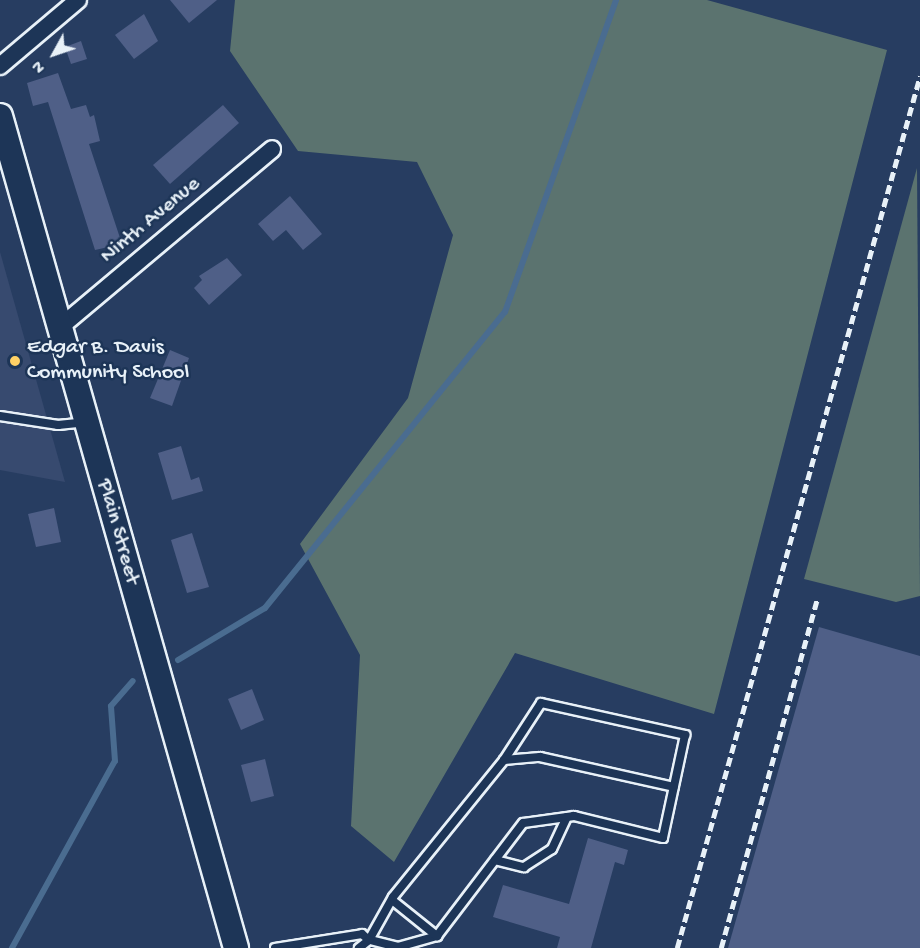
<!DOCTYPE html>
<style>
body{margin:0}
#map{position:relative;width:920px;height:948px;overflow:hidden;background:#273d61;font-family:"Gochi Hand",sans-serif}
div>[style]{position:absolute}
.built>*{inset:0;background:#374a6f}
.green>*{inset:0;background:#5b736f}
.stream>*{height:6px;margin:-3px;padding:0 3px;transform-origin:3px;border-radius:3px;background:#4a6c90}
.building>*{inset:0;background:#4f5f87}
.roads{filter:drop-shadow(2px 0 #e8f1f8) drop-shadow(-2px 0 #e8f1f8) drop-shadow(0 2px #e8f1f8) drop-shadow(0 -2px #e8f1f8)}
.service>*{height:8px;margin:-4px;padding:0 4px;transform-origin:4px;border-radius:4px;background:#1d3557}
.minor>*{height:16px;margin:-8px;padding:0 8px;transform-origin:8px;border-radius:8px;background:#1d3557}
.secondary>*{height:24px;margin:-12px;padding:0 12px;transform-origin:12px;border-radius:12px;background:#1d3557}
.rail>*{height:4.5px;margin-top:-2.25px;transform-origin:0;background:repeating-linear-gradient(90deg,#e8f1f8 0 9px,transparent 0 13.5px)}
.dots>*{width:16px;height:16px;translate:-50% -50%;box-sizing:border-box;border:3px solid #1d3557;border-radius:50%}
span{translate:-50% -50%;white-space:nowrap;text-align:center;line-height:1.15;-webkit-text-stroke:5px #1d3557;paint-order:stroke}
.street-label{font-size:22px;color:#e8f1f8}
.poi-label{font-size:22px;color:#e8f1f8}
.left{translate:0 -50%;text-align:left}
.north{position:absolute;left:24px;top:24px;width:60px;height:60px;-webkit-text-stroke:4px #1d3557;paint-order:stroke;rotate:230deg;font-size:16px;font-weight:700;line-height:24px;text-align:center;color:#e8f1f8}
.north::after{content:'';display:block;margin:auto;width:21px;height:27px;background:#e8f1f8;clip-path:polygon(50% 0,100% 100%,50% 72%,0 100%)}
</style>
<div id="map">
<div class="built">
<div style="clip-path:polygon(0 252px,65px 482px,0 470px)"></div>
</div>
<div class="green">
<div style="clip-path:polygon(235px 0,707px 0,887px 50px,714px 714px,515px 653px,394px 862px,351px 826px,360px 655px,300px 544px,408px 398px,453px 235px,417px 162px,298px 151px,230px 51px)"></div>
<div style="clip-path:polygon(917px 168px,920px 596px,896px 602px,804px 579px)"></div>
</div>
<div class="stream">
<div style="left:178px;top:660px;width:101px;rotate:-30.9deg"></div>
<div style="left:265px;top:608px;width:381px;rotate:-51deg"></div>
<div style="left:505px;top:312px;width:331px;rotate:-70.4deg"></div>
<div style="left:12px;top:948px;width:213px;rotate:-61.2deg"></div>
<div style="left:115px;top:761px;width:55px;rotate:-94.2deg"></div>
<div style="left:111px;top:706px;width:33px;rotate:-49deg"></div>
</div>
<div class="building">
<div style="clip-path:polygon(170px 0,217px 0,189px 23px)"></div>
<div style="clip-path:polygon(144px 14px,158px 41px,134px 59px,115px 35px)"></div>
<div style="clip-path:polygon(81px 41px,87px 59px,71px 64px,65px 47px)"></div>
<div style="clip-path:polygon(58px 73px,71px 109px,86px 105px,90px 117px,94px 115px,100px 141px,89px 144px,122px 244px,95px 250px,48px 102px,33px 106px,27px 83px)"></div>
<div style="clip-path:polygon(223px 105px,239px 123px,170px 184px,153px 165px)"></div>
<div style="clip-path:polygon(290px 196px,322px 234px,303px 250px,286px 230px,273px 241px,258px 224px)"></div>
<div style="clip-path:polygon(227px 258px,242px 275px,209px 305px,194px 288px,202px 280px,199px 276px)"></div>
<div style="clip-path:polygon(170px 350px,189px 358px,172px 406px,150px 398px)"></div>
<div style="clip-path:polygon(181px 446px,191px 480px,199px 477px,203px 491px,172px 500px,158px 453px)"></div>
<div style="clip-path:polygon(54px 508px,61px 542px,36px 547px,28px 514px)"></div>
<div style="clip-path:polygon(192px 533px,209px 587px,187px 593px,171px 540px)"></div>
<div style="clip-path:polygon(819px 627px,920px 656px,920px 948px,728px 948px)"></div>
<div style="clip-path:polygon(252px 689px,264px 720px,241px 730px,228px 699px)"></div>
<div style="clip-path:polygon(265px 759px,274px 796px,251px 802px,241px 765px)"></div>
<div style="clip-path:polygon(588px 838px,628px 850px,624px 865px,615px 862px,591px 948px,557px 948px,560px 937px,493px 917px,503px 885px,569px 904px)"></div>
</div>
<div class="roads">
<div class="service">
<div style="left:0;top:416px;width:59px;rotate:8.8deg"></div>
<div style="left:58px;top:425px;width:27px;rotate:-6deg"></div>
<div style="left:541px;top:703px;width:148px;rotate:12.5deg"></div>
<div style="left:685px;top:735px;width:105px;rotate:102.1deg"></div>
<div style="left:663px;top:838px;width:92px;rotate:-166.1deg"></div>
<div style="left:574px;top:816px;width:51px;rotate:172.2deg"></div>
<div style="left:523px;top:823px;width:142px;rotate:127.3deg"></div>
<div style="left:437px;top:936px;width:41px;rotate:164.2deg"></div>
<div style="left:398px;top:947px;width:30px;rotate:-166deg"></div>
<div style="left:369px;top:940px;width:49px;rotate:-60.8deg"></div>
<div style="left:393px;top:897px;width:176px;rotate:-51deg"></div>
<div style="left:504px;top:760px;width:68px;rotate:-57deg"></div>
<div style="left:504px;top:760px;width:36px;rotate:-5deg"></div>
<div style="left:540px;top:757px;width:137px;rotate:12.6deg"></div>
<div style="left:495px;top:860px;width:30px;rotate:14deg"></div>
<div style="left:524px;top:867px;width:33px;rotate:-33deg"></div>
<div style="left:552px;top:849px;width:35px;rotate:-65deg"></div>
<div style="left:392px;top:900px;width:58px;rotate:38.7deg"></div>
<div style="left:275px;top:948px;width:88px;rotate:-9.1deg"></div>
<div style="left:362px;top:934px;width:9px;rotate:41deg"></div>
<div style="left:369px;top:940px;width:13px;rotate:141deg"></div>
</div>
<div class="minor">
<div style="left:0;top:66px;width:102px;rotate:-40.2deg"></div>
<div style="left:59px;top:328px;width:278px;rotate:-40deg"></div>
</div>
<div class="secondary">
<div style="left:0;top:116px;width:865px;rotate:74.16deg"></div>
</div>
</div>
<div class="rail">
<div style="left:677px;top:948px;width:905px;rotate:-74.43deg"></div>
<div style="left:721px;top:948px;width:361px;rotate:-74.6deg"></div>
</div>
<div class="dots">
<div style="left:15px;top:361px;background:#ffd166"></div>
</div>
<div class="street-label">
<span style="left:151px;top:221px;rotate:-40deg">Ninth Avenue</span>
<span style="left:117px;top:532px;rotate:74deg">Plain Street</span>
</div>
<div class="poi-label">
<span class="left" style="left:27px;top:361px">Edgar B. Davis<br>Community School</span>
</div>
<div class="north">N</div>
</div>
